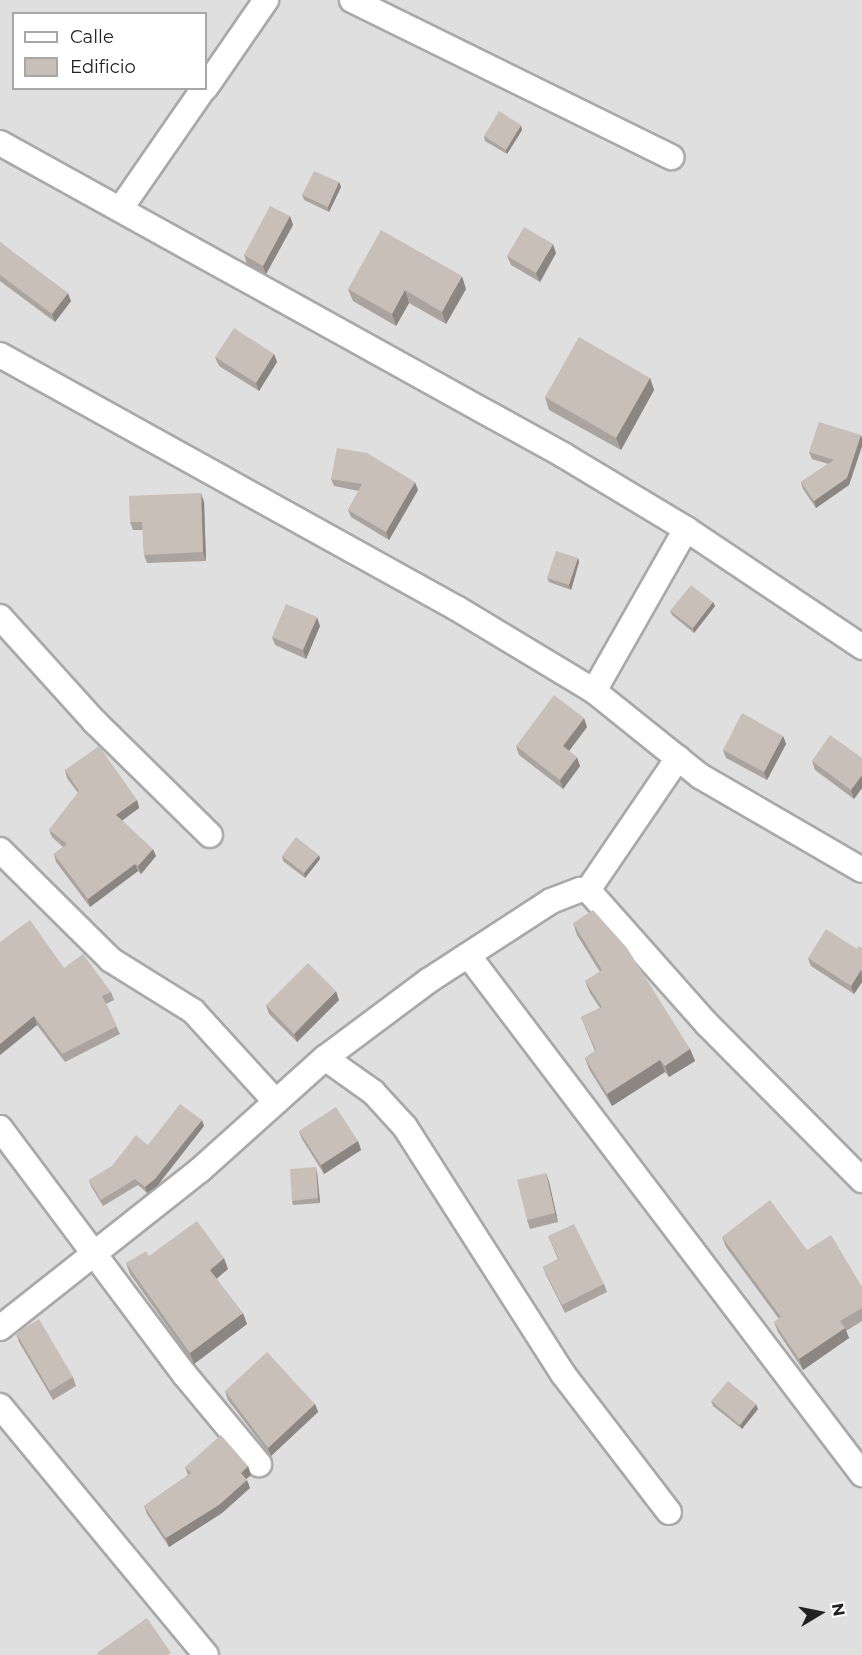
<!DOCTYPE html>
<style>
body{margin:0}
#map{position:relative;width:862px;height:1655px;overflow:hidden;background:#f2efe9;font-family:Montserrat,sans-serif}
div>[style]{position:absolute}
.residential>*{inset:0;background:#e0dfdf}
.roads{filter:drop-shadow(2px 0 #a9a9a9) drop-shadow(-2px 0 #a9a9a9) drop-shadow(0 2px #a9a9a9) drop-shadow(0 -2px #a9a9a9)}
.minor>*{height:24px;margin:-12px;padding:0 12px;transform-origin:12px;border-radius:12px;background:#fff}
.wall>*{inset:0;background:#aba49e}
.shaded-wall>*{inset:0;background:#8b8681}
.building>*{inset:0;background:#c7bfb8}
span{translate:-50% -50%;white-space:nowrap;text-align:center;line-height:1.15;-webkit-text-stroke:5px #fff;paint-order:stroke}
.legend{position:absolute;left:12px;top:12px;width:195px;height:78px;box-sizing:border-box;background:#fff;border:2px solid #a7a7a7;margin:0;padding:8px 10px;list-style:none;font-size:18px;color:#222}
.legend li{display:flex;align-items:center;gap:12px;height:30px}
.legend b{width:30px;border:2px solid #a7a7a7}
.north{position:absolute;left:790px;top:1583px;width:60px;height:60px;-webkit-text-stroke:4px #fff;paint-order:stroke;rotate:80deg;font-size:16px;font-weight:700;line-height:24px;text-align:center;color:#222}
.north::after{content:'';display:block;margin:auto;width:21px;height:27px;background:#222;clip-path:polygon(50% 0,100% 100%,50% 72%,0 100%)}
</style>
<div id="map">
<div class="residential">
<div style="clip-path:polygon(evenodd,0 0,862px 0,862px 1655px,0 1655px,0 0,14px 14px,206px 14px,206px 88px,14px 88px,14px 14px)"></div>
</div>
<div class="roads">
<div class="minor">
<div style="left:352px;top:0;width:356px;rotate:26.2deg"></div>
<div style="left:206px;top:87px;width:106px;rotate:-55.4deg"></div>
<div style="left:0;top:143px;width:644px;rotate:28.99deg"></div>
<div style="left:563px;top:455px;width:144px;rotate:31deg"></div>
<div style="left:686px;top:529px;width:212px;rotate:33.8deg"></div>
<div style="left:121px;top:208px;width:146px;rotate:-55.3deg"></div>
<div style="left:0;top:355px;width:524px;rotate:29.01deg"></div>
<div style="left:458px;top:609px;width:159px;rotate:31.1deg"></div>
<div style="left:594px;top:691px;width:136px;rotate:38.7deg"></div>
<div style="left:700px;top:776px;width:187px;rotate:30.1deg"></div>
<div style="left:0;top:617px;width:142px;rotate:47.9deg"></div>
<div style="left:95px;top:722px;width:161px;rotate:44.5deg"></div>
<div style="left:594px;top:691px;width:186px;rotate:-60.4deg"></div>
<div style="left:0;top:850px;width:156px;rotate:44.7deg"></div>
<div style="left:111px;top:960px;width:97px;rotate:31.9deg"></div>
<div style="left:193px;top:1011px;width:123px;rotate:47.6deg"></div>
<div style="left:588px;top:890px;width:160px;rotate:-55.7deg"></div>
<div style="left:468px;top:955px;width:652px;rotate:52.8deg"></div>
<div style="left:325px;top:1058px;width:59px;rotate:35.3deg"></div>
<div style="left:373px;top:1092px;width:47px;rotate:47.6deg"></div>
<div style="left:405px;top:1127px;width:293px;rotate:57.4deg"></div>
<div style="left:563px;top:1374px;width:174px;rotate:52.5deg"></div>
<div style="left:0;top:1128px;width:309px;rotate:53.2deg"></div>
<div style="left:185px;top:1375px;width:116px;rotate:50.3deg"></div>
<div style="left:0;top:1328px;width:255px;rotate:-38.3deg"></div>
<div style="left:200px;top:1170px;width:168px;rotate:-41.9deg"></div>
<div style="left:325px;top:1058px;width:129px;rotate:-36.8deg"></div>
<div style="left:428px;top:981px;width:147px;rotate:-33deg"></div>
<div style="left:551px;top:901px;width:31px;rotate:-21deg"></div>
<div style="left:580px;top:890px;width:8px"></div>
<div style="left:588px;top:890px;width:179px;rotate:48.4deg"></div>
<div style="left:707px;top:1024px;width:220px;rotate:45.2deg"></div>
<div style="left:0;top:1406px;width:323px;rotate:50.4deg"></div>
</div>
</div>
<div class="wall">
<div style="clip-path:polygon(522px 130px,507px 154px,485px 141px,484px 136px)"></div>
<div style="clip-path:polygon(339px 182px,341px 187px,329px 212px,304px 200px,302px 195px)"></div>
<div style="clip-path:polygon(290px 216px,293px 225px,266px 274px,247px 264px,244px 255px)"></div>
<div style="clip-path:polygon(0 242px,71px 301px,55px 322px,0 281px)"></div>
<div style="clip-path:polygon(556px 253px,540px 282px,511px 265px,507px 256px)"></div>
<div style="clip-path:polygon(348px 289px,466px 289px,446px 324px,409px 303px,396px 326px,353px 301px)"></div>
<div style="clip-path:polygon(274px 354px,277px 362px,259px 391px,219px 366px,215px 357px)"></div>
<div style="clip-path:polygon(650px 378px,654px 390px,621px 450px,549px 410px,545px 397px)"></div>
<div style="clip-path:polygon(861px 435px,862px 439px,862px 446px,849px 485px,816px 508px,803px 489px,801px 482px,828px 464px,812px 459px,809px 452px)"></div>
<div style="clip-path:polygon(331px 479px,418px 490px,389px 540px,351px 517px,348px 510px,359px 491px,334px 486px)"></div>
<div style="clip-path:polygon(204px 502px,206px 561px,147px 563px,144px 555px,143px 530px,133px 530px,130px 522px)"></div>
<div style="clip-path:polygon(578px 558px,579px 562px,571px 590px,549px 582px,547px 578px)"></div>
<div style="clip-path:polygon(713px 602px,715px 606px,694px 633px,672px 615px,670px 611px)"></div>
<div style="clip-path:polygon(320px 626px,306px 659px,275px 645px,272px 637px)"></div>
<div style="clip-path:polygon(587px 727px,569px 751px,580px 766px,563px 789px,519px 755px,516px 746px)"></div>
<div style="clip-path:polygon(783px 736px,786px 744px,767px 780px,726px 758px,723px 750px)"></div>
<div style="clip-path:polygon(862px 758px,862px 788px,854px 799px,815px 770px,812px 761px)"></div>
<div style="clip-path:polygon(65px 770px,137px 800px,139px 808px,122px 820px,156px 856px,141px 874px,138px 871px,90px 907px,56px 862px,54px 854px,63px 847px,52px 837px,49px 830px,78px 793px,67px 778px)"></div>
<div style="clip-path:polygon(282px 856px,320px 859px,305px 878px,283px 861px)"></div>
<div style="clip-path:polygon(573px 923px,690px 1049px,695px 1061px,669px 1077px,665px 1072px,612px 1106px,589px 1069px,585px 1058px,595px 1051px,581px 1017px,600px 1008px,590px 993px,585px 981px,600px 972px,577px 935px)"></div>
<div style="clip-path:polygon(0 942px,64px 968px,111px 992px,114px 1000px,106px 1004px,120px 1034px,65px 1062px,37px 1025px,0 1055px)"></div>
<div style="clip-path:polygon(862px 948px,862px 982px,854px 994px,811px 966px,808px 958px)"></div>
<div style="clip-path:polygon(339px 1000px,297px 1042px,269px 1014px,266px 1005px)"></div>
<div style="clip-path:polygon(204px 1126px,157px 1186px,147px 1193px,138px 1185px,103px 1206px,91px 1186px,89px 1180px,148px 1145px)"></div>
<div style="clip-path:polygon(299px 1131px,358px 1141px,361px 1150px,324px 1174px,302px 1139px)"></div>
<div style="clip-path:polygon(317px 1172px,320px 1203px,293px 1205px,292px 1201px)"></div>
<div style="clip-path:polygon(546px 1173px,549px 1182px,558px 1222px,530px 1229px,527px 1220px)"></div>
<div style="clip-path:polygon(548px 1236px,604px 1284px,607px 1292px,565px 1313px,546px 1275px,543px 1267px,558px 1259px)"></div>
<div style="clip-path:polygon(722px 1237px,807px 1250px,862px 1287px,862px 1321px,846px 1331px,849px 1338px,803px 1370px,778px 1332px,774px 1322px,779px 1319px,726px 1247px)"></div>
<div style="clip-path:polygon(149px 1256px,228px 1269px,216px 1278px,247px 1324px,194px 1364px,130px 1274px,126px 1263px)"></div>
<div style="clip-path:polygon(16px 1333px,73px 1377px,76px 1386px,53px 1400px,19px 1342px)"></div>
<div style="clip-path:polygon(225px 1391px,315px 1404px,318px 1412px,271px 1456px,228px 1400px)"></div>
<div style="clip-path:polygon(711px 1401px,758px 1409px,742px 1429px,713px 1406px)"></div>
<div style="clip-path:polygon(248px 1466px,251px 1475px,246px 1479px,250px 1488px,222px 1513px,169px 1547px,147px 1514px,144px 1506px,188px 1475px,185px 1467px)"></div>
</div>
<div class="shaded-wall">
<div style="clip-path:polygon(521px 125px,522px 130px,507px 154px,506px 150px)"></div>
<div style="clip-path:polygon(339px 182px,341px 187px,329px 212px,328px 207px)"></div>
<div style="clip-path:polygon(290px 216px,293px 225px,266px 274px,263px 266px)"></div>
<div style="clip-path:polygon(553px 244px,556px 253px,540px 282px,536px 273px)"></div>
<div style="clip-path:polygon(462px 276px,466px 289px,446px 324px,442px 312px)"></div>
<div style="clip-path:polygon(405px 290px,409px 303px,396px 326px,392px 314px)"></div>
<div style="clip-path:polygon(68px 293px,71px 301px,55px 322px,52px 314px)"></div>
<div style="clip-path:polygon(274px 354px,277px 362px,259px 391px,256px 383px)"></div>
<div style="clip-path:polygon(650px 378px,654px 390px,621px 450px,616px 438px)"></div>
<div style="clip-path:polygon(861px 435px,862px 439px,862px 446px,849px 485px,816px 508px,814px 501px)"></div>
<div style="clip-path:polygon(415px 482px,418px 490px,389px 540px,386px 532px)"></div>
<div style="clip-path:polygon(201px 493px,204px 502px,206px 561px,203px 552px)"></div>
<div style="clip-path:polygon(578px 558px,579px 562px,571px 590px,569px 585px)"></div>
<div style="clip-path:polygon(713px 602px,715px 606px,694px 633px,693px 628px)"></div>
<div style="clip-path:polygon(317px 617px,320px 626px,306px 659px,303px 650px)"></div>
<div style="clip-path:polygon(584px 718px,587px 727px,566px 755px,563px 746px)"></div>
<div style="clip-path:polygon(783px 736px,786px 744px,767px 780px,764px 772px)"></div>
<div style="clip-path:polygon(577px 757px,580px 766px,563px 789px,560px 780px)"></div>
<div style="clip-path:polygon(862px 775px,862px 788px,854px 799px,851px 790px)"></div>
<div style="clip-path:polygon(137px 800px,139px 808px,119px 823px,116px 815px)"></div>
<div style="clip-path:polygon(153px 849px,156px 856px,141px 874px,138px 866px)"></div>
<div style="clip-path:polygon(319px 855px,320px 859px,305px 878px,304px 873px)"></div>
<div style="clip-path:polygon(135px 864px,138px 871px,90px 907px,88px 899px)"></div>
<div style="clip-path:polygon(861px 970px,862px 982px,854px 994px,851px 986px)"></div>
<div style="clip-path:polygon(336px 991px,339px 1000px,297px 1042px,294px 1034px)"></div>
<div style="clip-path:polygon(34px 1016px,37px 1025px,0 1055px,0 1044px)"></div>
<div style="clip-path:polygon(690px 1049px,695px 1061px,669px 1077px,665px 1066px)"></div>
<div style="clip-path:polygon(660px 1060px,665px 1072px,612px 1106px,607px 1094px)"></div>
<div style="clip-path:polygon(202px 1120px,204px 1126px,157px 1186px,147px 1193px,145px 1187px)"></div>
<div style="clip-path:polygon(358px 1141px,361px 1150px,324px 1174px,321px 1165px)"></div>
<div style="clip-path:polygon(316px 1167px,317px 1172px,320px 1203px,318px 1198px)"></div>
<div style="clip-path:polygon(546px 1173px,549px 1182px,558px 1222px,555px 1213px)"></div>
<div style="clip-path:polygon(224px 1258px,228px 1269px,214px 1281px,210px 1270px)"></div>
<div style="clip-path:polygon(243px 1313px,247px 1324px,194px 1364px,190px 1353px)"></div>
<div style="clip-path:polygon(845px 1328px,849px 1338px,803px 1370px,799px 1359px)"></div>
<div style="clip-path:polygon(315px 1404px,318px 1412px,271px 1456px,268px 1448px)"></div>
<div style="clip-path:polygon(756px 1404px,758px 1409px,742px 1429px,740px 1425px)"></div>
<div style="clip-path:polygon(248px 1466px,251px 1475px,244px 1481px,241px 1473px)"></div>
<div style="clip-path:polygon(247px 1480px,250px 1488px,222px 1513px,169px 1547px,166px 1538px)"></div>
</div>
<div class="building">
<div style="clip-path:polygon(499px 111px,521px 125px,506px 150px,484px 136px)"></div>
<div style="clip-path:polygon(314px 171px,339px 182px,328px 207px,302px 195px)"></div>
<div style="clip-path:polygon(270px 206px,290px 216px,263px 266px,244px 255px)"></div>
<div style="clip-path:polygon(524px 227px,553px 244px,536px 273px,507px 256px)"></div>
<div style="clip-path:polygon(381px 230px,462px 276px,442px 312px,405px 290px,392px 314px,348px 289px)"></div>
<div style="clip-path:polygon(0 242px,68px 293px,52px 314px,0 275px)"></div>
<div style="clip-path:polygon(234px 328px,274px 354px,256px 383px,215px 357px)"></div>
<div style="clip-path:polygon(579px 337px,650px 378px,616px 438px,545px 397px)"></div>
<div style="clip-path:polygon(819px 422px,861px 435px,847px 478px,814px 501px,801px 482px,834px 460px,809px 452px)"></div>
<div style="clip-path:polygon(337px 448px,367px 453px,415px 482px,386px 532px,348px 510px,362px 484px,331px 479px)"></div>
<div style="clip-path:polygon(201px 493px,203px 552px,144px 555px,142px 522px,130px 522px,129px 496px)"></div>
<div style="clip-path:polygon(556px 551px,578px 558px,569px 585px,547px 578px)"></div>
<div style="clip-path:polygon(691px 585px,713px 602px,693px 628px,670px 611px)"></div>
<div style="clip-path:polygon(286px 604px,317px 617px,303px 650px,272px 637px)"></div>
<div style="clip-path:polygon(554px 695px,584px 718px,563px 746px,577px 757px,560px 780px,516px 746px)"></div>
<div style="clip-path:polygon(742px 713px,783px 736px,764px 772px,723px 750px)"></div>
<div style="clip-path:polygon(830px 735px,862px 758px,862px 775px,851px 790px,812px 761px)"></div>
<div style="clip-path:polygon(99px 746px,137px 800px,116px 815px,153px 849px,138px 866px,135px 864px,88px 899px,54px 854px,67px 844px,49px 830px,79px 791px,65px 770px)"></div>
<div style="clip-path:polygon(296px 837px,319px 855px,304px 873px,282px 856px)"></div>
<div style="clip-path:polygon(593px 910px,627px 948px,690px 1049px,665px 1066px,660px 1060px,607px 1094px,585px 1058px,596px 1050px,581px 1017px,602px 1007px,585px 981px,602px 970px,573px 923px)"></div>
<div style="clip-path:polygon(30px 920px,64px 968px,83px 954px,111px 992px,102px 996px,117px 1026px,62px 1054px,34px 1016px,0 1044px,0 942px)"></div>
<div style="clip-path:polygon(826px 929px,857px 949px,858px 946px,862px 948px,862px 970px,861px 970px,851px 986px,808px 958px)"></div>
<div style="clip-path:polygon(308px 963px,336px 991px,294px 1034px,266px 1005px)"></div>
<div style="clip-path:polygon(180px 1104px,202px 1120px,155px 1179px,145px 1187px,135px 1179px,101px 1200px,89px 1180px,112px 1166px,136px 1135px,148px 1145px)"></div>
<div style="clip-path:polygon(336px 1107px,358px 1141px,321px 1165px,299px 1131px)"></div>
<div style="clip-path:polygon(316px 1167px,318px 1198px,292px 1201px,290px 1169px)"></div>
<div style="clip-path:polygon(546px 1173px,555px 1213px,527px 1220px,517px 1180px)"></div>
<div style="clip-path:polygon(770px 1200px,807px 1250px,831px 1235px,862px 1287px,862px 1308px,840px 1321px,845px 1328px,799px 1359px,774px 1322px,781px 1317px,722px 1237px)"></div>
<div style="clip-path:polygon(197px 1221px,224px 1258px,210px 1270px,243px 1313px,190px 1353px,126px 1263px,146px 1251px,149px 1256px)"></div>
<div style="clip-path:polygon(574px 1224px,604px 1284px,562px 1305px,543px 1267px,559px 1259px,548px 1236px)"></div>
<div style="clip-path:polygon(39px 1319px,73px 1377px,50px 1391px,16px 1333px)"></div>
<div style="clip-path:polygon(267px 1352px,315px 1404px,268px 1448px,225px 1391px)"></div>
<div style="clip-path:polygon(728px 1381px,756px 1404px,740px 1425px,711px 1401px)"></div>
<div style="clip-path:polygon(221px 1435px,248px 1466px,241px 1473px,247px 1480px,219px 1505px,166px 1538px,144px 1506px,191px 1473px,185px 1467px)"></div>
<div style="clip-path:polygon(147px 1618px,171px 1653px,168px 1655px,98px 1655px,97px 1653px)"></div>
</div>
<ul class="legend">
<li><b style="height:8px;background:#fff"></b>Calle</li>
<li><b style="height:16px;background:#c7bfb8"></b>Edificio</li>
</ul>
<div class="north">N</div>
</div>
